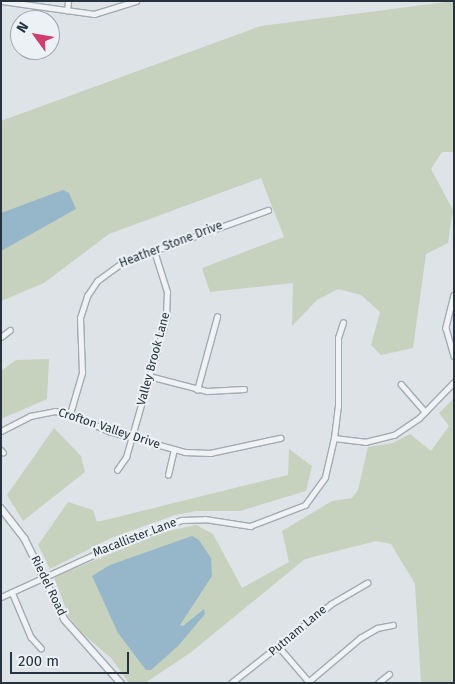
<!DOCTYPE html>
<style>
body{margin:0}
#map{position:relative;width:455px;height:684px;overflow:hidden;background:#dde3e7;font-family:"Fira Sans",sans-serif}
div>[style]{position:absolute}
.green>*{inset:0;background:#c6d1be}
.water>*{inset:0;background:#96b7c9}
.roads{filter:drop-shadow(1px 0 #a2abb1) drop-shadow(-1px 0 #a2abb1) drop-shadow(0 1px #a2abb1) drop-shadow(0 -1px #a2abb1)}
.minor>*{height:4.5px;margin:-2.25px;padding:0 2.25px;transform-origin:2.25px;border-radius:2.25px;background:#f0f3f6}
.tertiary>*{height:5.5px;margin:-2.75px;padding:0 2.75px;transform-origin:2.75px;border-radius:2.75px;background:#f0f3f6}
span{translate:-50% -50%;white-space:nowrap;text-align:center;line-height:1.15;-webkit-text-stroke:4px #ecf1f5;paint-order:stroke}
.street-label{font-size:12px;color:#26333e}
.frame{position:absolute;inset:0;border:2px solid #26333e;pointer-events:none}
.north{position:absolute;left:10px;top:10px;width:50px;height:50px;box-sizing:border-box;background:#ecf1f5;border:1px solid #9da5ac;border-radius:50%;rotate:302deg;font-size:14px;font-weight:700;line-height:20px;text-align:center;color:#26333e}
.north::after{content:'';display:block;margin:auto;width:18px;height:22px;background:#d13d6a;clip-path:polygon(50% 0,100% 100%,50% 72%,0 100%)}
.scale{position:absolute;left:10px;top:652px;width:119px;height:22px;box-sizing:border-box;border:2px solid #26333e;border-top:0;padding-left:6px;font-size:15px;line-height:18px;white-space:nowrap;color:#26333e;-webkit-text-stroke:4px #ecf1f5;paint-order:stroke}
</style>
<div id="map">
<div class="green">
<div style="clip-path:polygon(454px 1px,454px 152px,442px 152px,431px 169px,453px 210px,448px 243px,426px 254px,413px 348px,381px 355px,371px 345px,380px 312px,361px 295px,338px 289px,317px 300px,292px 326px,293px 283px,210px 292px,202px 268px,284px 237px,261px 178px,109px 234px,44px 283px,1px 301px,1px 121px,261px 26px)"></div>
<div style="clip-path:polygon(49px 359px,47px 399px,1px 419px,1px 371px,16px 360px)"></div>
<div style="clip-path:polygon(454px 398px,454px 683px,421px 683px,415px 584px,391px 544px,376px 541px,305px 559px,190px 653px,145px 683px,129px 683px,111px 658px,83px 634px,69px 617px,54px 577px,163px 532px,196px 525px,213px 534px,242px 588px,289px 562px,282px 531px,332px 501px,352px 498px,358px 490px,368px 447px,393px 443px,410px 434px,431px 451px,449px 426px,439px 413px)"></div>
<div style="clip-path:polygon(54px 428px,81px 456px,85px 472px,23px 521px,7px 495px)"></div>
<div style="clip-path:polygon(289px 449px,312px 466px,306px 491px,240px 511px,196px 511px,175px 515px,111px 538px,50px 569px,38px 545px,68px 502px,93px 510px,97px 522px,288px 475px)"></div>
</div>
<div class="water">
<div style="clip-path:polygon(63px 190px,69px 193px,76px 209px,1px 251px,1px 213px)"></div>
<div style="clip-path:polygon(192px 536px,199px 540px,211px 558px,212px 576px,180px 625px,183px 626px,204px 609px,205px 614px,178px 646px,151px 670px,146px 670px,118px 633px,92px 576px,110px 565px)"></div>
</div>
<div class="roads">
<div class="minor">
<div style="left:2px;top:1px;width:93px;rotate:8deg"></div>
<div style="left:94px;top:14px;width:44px;rotate:-17.2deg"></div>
<div style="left:67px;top:11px;width:10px;rotate:-84deg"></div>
<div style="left:454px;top:295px;width:34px;rotate:104deg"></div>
<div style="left:446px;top:328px;width:29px;rotate:74deg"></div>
<div style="left:1px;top:337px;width:11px;rotate:-38deg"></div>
<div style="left:149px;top:376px;width:60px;rotate:14.5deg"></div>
<div style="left:207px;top:391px;width:37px;rotate:-3deg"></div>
<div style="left:401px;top:384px;width:37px;rotate:49deg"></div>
<div style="left:197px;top:390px;width:76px;rotate:-74.7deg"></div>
<div style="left:70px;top:414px;width:43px;rotate:-73.7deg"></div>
<div style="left:82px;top:373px;width:55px;rotate:-92.1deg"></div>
<div style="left:80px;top:318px;width:23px;rotate:-72deg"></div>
<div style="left:87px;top:296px;width:18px;rotate:-56deg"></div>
<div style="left:97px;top:281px;width:32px;rotate:-36deg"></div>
<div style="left:123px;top:262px;width:154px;rotate:-19.7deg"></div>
<div style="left:1px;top:431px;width:33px;rotate:-27deg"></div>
<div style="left:30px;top:416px;width:25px;rotate:-11deg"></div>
<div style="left:55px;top:411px;width:15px;rotate:11deg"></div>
<div style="left:70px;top:414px;width:43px;rotate:23.6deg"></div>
<div style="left:109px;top:431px;width:79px;rotate:15.4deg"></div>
<div style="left:185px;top:452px;width:25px;rotate:2deg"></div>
<div style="left:210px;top:453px;width:72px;rotate:-12.1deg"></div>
<div style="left:334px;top:438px;width:31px;rotate:7deg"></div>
<div style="left:365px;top:442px;width:30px;rotate:-14deg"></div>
<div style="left:394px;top:435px;width:30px;rotate:-34deg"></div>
<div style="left:419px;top:418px;width:50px;rotate:-45.8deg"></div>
<div style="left:1px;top:450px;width:3px;rotate:45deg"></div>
<div style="left:117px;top:470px;width:16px;rotate:-55deg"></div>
<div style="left:126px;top:457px;width:145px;rotate:-73.9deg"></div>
<div style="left:166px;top:318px;width:26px;rotate:-88deg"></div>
<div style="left:167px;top:292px;width:43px;rotate:-107.6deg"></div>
<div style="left:168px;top:475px;width:26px;rotate:-77deg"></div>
<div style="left:12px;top:592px;width:49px;rotate:67.1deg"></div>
<div style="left:31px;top:637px;width:15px;rotate:48deg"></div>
<div style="left:1px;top:597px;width:137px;rotate:-24.5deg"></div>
<div style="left:126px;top:540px;width:59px;rotate:-19.7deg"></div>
<div style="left:182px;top:520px;width:23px;rotate:-2deg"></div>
<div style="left:205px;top:519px;width:46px;rotate:8.8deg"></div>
<div style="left:250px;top:526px;width:59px;rotate:-20.9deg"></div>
<div style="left:305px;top:505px;width:34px;rotate:-54deg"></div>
<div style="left:325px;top:477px;width:40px;rotate:-77deg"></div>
<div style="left:334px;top:438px;width:31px;rotate:-83deg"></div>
<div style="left:338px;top:407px;width:69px;rotate:-90deg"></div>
<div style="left:338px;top:338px;width:16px;rotate:-72deg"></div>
<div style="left:279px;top:647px;width:48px;rotate:49.3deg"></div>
<div style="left:231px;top:683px;width:127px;rotate:-38.3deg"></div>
<div style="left:331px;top:604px;width:42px;rotate:-30.3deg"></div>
<div style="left:307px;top:683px;width:70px;rotate:-40.3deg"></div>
<div style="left:360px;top:638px;width:20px;rotate:-30deg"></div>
<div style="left:377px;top:628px;width:16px;rotate:-11deg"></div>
<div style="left:378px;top:683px;width:14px;rotate:-39deg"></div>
</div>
<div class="tertiary">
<div style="left:1px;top:508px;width:39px;rotate:52deg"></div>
<div style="left:25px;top:539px;width:90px;rotate:63.7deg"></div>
<div style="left:65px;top:620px;width:84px;rotate:48.4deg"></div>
</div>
</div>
<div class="street-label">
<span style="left:171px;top:245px;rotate:-21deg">Heather Stone Drive</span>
<span style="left:154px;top:359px;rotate:-75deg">Valley Brook Lane</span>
<span style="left:109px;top:429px;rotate:18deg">Crofton Valley Drive</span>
<span style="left:135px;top:538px;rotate:-21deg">Macallister Lane</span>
<span style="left:48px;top:586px;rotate:64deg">Riedel Road</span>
<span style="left:298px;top:631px;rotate:-40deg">Putnam Lane</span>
</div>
<div class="frame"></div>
<div class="north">N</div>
<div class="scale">200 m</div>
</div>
